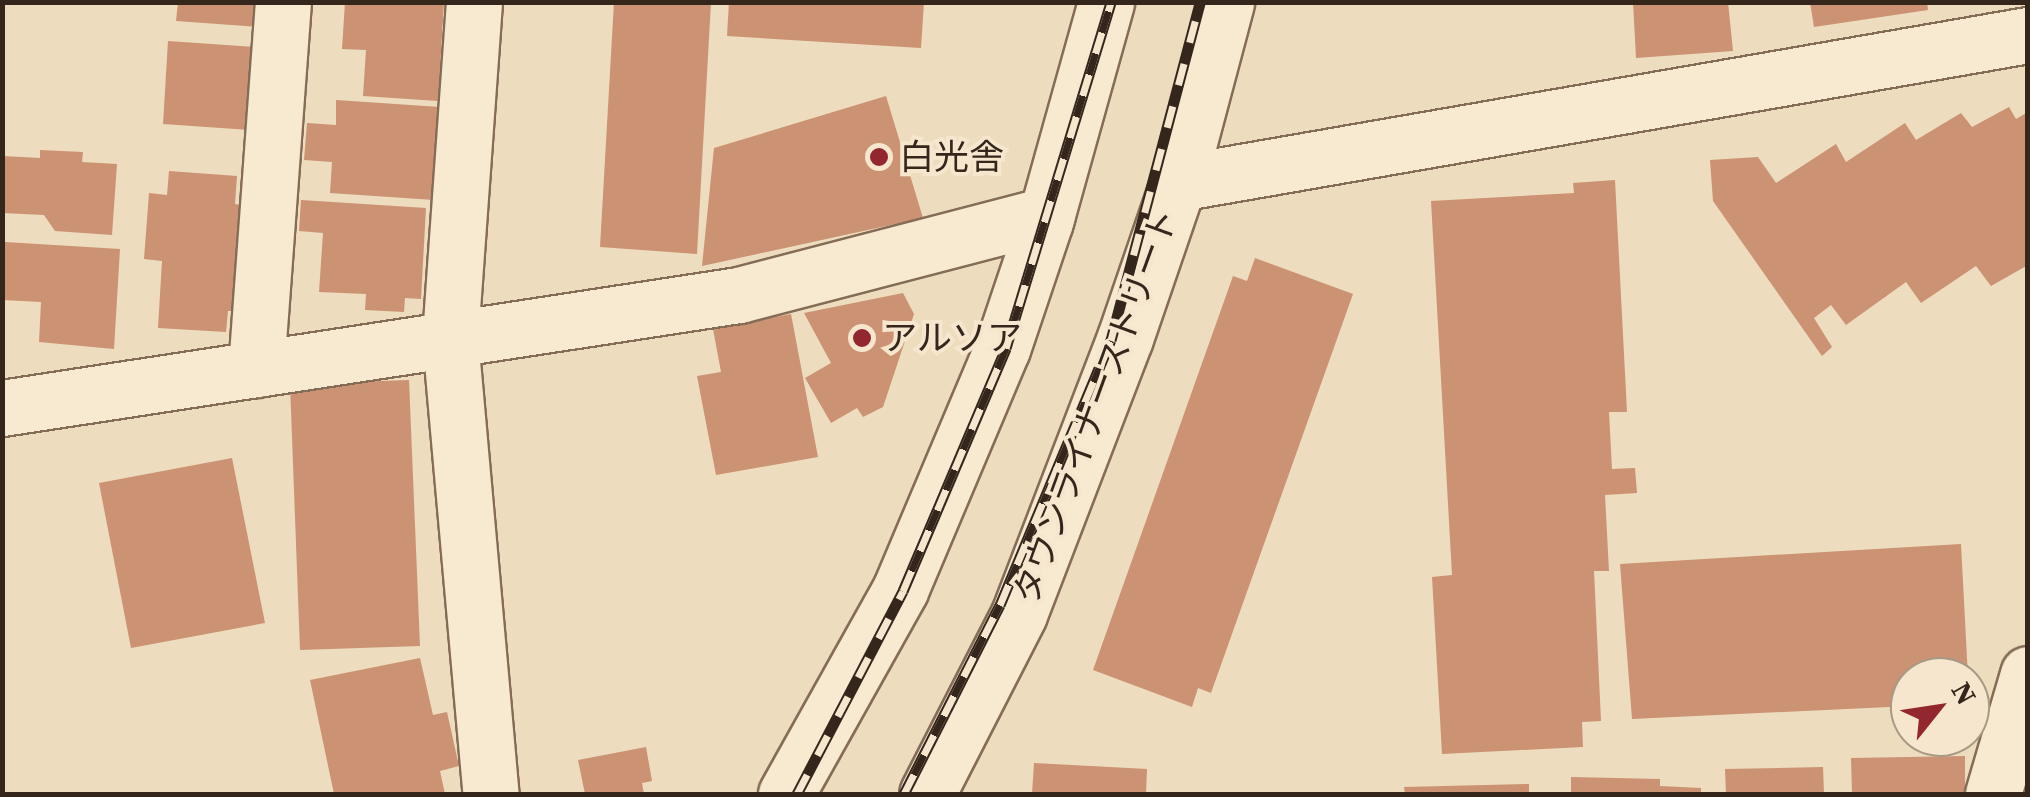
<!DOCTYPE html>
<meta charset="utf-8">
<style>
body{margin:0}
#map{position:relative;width:2030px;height:797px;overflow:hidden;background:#eddcbd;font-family:"Source Serif 4","Noto Sans JP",serif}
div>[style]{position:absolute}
.building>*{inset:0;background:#cb9273}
.roads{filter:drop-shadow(2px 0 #856c57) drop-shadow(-2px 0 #856c57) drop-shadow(0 2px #856c57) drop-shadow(0 -2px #856c57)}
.street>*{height:55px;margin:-27.5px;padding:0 27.5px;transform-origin:27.5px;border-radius:27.5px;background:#f8ead0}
.secondary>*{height:55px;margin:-27.5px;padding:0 27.5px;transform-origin:27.5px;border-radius:27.5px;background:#f8ead0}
.rail>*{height:11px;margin-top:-5.5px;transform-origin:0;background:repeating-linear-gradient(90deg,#f5e6cd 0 22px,#34261b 0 44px);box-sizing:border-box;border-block:2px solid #34261b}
.dots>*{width:28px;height:28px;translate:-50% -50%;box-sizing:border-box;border:5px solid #f5e6cd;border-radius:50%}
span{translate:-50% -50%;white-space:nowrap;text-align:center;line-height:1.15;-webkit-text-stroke:8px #f5e6cd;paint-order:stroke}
.poi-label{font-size:35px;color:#34261b}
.left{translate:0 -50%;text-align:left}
.street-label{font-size:35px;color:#34261b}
.frame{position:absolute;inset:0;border:5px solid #34261b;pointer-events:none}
.north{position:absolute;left:1890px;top:657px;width:100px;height:100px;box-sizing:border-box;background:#f5e6cd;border:2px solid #a89986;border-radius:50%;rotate:60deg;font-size:28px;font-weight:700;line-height:40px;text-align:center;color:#34261b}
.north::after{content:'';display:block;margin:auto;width:35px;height:45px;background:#93272f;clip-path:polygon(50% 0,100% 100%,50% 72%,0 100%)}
</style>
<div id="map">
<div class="building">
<div style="clip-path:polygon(178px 2px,261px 2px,259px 27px,176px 21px)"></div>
<div style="clip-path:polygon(345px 2px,444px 2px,438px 101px,363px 96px,366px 50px,342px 49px)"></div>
<div style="clip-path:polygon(614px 2px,711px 2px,697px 254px,600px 247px)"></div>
<div style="clip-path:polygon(729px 2px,924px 2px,921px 48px,727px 36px)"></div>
<div style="clip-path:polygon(1633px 2px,1728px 2px,1733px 51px,1636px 58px)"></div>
<div style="clip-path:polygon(1810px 2px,1927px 2px,1928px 10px,1814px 27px)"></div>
<div style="clip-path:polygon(168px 41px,255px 47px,250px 130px,163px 124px)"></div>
<div style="clip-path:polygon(886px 96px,923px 218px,702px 266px,714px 148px)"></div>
<div style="clip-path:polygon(336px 100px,440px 107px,434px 200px,330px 193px,332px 162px,304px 160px,307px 123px,336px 125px)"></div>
<div style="clip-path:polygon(2009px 107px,2016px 119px,2028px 112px,2028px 265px,1991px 286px,1976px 266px,1921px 303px,1906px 282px,1846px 325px,1831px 305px,1814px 318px,1832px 347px,1822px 356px,1713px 201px,1710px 160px,1758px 157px,1776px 183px,1836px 144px,1846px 162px,1905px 123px,1916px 140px,1961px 113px,1972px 127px)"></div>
<div style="clip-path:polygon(40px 150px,83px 152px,82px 162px,117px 164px,112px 235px,55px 231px,44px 215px,2px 213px,3px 156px,40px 158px)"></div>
<div style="clip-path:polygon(169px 171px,237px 176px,235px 204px,249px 206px,243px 311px,228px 311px,226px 332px,158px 328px,162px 261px,144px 259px,149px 193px,167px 195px)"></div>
<div style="clip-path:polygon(1615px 180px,1627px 412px,1609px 412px,1612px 469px,1635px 468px,1637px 493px,1605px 495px,1609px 571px,1594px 571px,1601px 721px,1582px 722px,1583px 747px,1442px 754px,1432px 577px,1452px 575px,1431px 201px,1574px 193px,1573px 183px)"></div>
<div style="clip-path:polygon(301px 200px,426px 208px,421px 299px,405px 298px,404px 312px,365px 310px,366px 294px,319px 292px,323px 233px,299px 231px)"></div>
<div style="clip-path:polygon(5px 242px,120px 249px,114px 349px,39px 342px,41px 302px,2px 300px)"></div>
<div style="clip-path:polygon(1255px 258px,1353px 294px,1211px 693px,1198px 688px,1192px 707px,1093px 670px,1233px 276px,1247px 281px)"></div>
<div style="clip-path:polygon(903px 293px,914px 314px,883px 407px,863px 417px,857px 408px,831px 423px,805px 378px,831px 363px,804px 313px)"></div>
<div style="clip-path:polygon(791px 314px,818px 457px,716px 475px,697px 376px,721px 372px,713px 329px)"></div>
<div style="clip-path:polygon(409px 380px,420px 646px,300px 650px,290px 384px)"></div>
<div style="clip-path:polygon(232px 458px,265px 623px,131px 648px,99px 483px)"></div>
<div style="clip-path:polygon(1961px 544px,1968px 677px,1910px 677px,1910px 706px,1632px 719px,1620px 564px)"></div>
<div style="clip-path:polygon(420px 658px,433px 715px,447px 712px,459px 766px,440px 771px,445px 794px,334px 794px,310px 680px)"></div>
<div style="clip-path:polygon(646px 747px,652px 781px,642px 783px,644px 794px,585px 794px,578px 760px)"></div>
<div style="clip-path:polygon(1965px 756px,1965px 794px,1852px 793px,1851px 758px)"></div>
<div style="clip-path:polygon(1034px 763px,1147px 769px,1146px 794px,1032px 794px)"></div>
<div style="clip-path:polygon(1823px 767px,1824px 794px,1726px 794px,1725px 769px)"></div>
<div style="clip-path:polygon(1571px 777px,1660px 779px,1660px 786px,1701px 788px,1701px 794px,1571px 794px)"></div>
<div style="clip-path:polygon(1529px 784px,1529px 794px,1405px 794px,1404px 787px)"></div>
</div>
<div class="roads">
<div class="street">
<div style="left:474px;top:2px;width:338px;rotate:94.1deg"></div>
<div style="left:450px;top:339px;width:457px;rotate:84.9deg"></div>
<div style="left:1178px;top:183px;width:863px;rotate:-9.88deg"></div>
<div style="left:256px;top:369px;width:368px;rotate:-85.8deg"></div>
<div style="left:2px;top:408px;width:746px;rotate:-8.72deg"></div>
<div style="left:739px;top:295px;width:318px;rotate:-14.6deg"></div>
<div style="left:1993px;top:794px;width:125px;rotate:-73.7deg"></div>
</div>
<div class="secondary">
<div style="left:786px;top:794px;width:234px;rotate:-60.8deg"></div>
<div style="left:900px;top:590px;width:262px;rotate:-67.1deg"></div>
<div style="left:1002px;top:349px;width:135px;rotate:-71.4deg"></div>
<div style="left:1045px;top:221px;width:227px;rotate:-74.4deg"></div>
<div style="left:927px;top:794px;width:202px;rotate:-62.9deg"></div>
<div style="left:1019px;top:614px;width:296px;rotate:-69deg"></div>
<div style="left:1125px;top:338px;width:164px;rotate:-71.1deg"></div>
<div style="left:1178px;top:183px;width:187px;rotate:-75.1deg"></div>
</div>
</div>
<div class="rail">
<div style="left:797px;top:794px;width:229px;rotate:-62.4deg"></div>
<div style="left:903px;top:591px;width:264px;rotate:-67deg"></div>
<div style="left:1006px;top:348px;width:362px;rotate:-73.1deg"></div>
<div style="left:904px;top:794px;width:212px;rotate:-63.1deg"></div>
<div style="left:1000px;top:605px;width:287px;rotate:-67.3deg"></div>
<div style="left:1111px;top:340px;width:350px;rotate:-75.2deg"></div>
</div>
<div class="dots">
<div style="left:879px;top:157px;background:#93272f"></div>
<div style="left:862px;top:338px;background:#93272f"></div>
</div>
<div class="poi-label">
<span class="left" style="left:899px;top:157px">白光舎</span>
<span class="left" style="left:882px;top:338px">アルソア</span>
</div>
<div class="street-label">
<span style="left:1096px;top:406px;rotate:-70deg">タウンライナーストリート</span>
</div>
<div class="frame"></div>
<div class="north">N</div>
</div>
